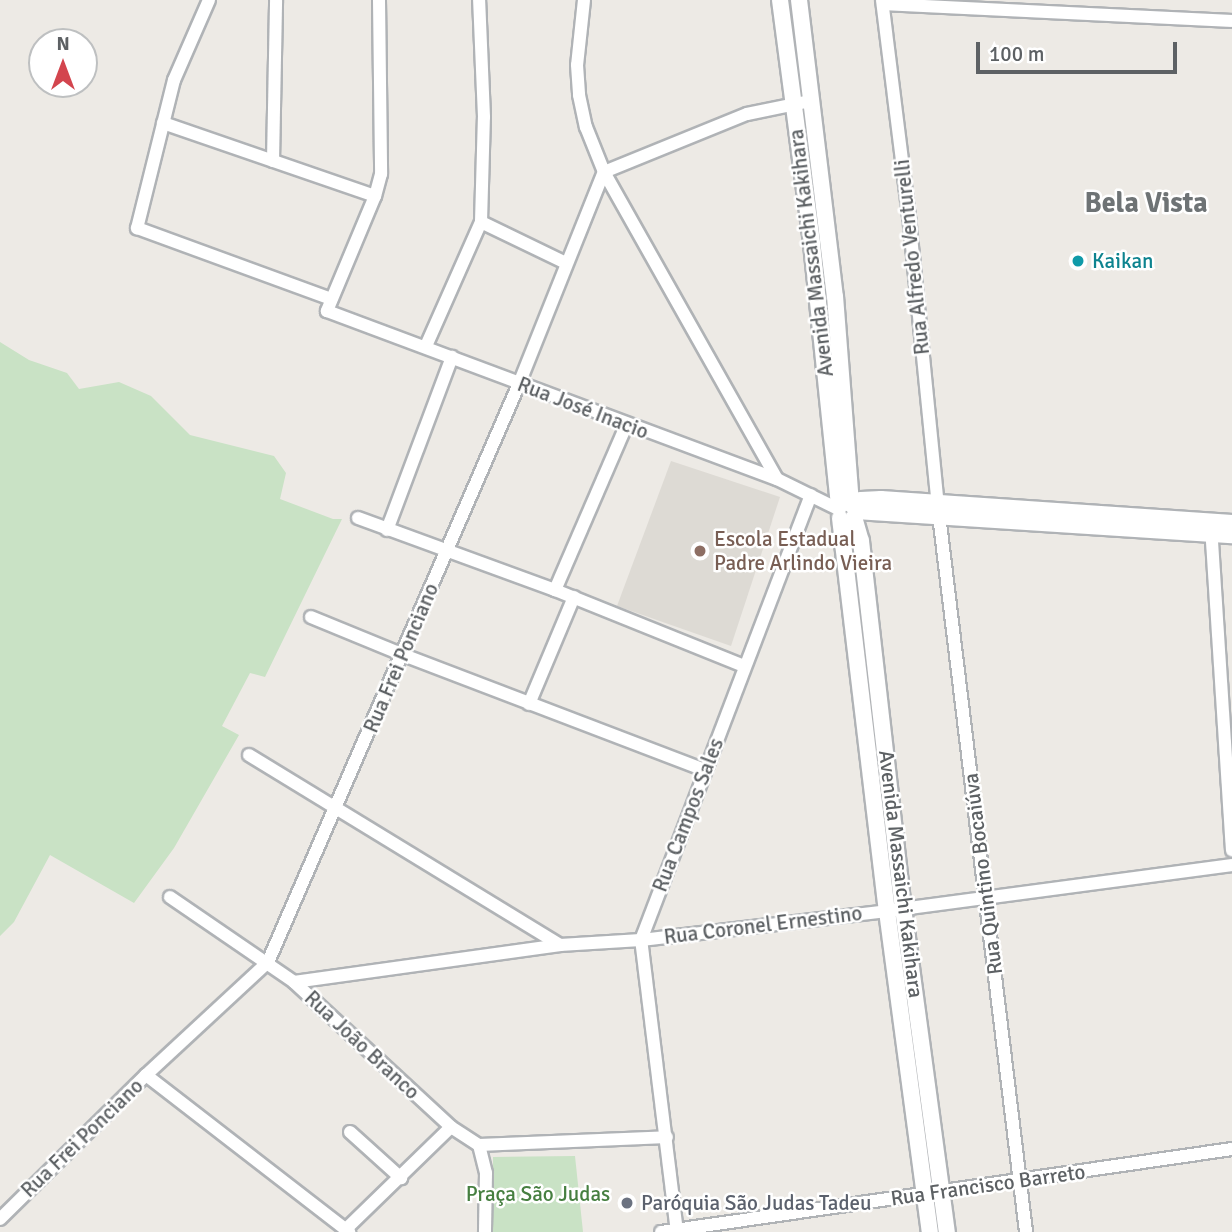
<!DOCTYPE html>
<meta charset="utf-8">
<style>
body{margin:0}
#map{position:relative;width:1232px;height:1232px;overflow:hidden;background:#edeae5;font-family:Signika,sans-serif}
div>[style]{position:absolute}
.education>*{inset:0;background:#dddad4}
.green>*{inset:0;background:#c9e2c5}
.roads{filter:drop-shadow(2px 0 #b0b3b6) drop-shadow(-2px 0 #b0b3b6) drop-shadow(0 2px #b0b3b6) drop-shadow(0 -2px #b0b3b6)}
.minor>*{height:12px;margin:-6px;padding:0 6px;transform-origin:6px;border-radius:6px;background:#fff}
.tertiary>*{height:16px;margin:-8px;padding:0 8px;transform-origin:8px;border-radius:8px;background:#fff}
.dots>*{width:19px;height:19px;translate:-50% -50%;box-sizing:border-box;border:4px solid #fff;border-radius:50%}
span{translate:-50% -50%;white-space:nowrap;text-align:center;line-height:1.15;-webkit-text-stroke:5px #fff;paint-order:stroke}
.street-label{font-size:21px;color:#5d6164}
.culture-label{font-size:21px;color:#0d838f}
.left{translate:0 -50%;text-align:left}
.education-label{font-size:21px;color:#785e54}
.park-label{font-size:21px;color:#467f40}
.worship-label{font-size:21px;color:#5b616d}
.district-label{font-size:28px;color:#6e7375;font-weight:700}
.north{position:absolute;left:28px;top:28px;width:70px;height:70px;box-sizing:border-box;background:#fff;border:2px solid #bec0c1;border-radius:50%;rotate:0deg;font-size:19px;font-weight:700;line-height:28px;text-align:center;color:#5d6164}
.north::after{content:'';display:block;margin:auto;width:24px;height:32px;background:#d3454e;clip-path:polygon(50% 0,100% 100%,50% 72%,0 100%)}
.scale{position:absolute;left:976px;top:42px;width:201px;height:32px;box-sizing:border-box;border:4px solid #5d6164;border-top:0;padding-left:9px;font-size:21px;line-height:24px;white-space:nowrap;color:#5d6164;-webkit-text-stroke:5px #fff;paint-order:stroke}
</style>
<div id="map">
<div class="education">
<div style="clip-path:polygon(671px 461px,780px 497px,731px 646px,617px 606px)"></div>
</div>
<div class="green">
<div style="clip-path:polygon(0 342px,29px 360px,67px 373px,79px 389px,119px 382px,151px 396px,190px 435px,274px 456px,286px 473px,280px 499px,333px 519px,342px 519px,265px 677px,250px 673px,222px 726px,239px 735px,174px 848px,134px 903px,50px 855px,14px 922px,0 936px)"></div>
<div style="clip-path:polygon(575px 1156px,583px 1232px,493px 1232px,493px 1157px)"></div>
</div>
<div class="roads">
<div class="minor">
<div style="left:209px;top:0;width:87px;rotate:113.6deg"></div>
<div style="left:174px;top:80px;width:153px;rotate:104deg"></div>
<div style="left:137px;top:228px;width:207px;rotate:20.1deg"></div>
<div style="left:379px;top:0;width:174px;rotate:89.3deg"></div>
<div style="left:381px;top:174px;width:23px;rotate:105deg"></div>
<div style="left:375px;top:196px;width:125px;rotate:112.7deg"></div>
<div style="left:327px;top:311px;width:480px;rotate:20.5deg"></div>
<div style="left:777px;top:479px;width:68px;rotate:26.2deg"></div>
<div style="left:584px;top:0;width:65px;rotate:96.1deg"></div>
<div style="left:577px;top:65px;width:30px;rotate:86deg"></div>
<div style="left:579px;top:95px;width:33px;rotate:78deg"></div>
<div style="left:586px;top:127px;width:48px;rotate:68.2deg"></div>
<div style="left:604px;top:172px;width:352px;rotate:60.6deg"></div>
<div style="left:882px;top:0;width:218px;rotate:82.9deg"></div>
<div style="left:909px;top:216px;width:301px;rotate:84.3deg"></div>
<div style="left:939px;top:515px;width:722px;rotate:83.08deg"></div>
<div style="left:883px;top:4px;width:349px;rotate:2.8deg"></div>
<div style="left:163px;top:123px;width:224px;rotate:19deg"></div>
<div style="left:273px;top:161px;width:161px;rotate:-88.9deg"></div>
<div style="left:604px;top:172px;width:154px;rotate:-22.1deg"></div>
<div style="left:747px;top:114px;width:64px;rotate:-11.7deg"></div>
<div style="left:481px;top:222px;width:94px;rotate:25.8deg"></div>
<div style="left:426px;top:346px;width:136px;rotate:-66.1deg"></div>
<div style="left:481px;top:222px;width:105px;rotate:-88.4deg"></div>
<div style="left:484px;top:117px;width:117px;rotate:-92.4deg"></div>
<div style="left:358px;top:518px;width:210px;rotate:20.1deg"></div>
<div style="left:555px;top:590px;width:204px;rotate:21.9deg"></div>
<div style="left:1211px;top:526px;width:325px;rotate:86.3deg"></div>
<div style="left:387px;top:530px;width:185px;rotate:-69.4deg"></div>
<div style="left:555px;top:590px;width:181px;rotate:-66.6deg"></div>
<div style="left:311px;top:617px;width:97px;rotate:22.3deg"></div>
<div style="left:401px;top:654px;width:325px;rotate:20.9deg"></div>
<div style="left:529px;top:704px;width:116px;rotate:-67.2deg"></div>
<div style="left:249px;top:755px;width:364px;rotate:31.4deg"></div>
<div style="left:170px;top:897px;width:150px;rotate:34.4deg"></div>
<div style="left:294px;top:982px;width:214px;rotate:42.7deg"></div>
<div style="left:451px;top:1127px;width:33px;rotate:33deg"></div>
<div style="left:479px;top:1145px;width:29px;rotate:76deg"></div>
<div style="left:486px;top:1173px;width:59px;rotate:91deg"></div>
<div style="left:294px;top:982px;width:269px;rotate:-7.9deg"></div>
<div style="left:560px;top:945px;width:81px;rotate:-3.5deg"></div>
<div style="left:641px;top:940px;width:248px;rotate:-6.7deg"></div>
<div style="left:887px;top:911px;width:348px;rotate:-7.6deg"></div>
<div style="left:146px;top:1075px;width:257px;rotate:37.7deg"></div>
<div style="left:350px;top:1132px;width:69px;rotate:42deg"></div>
<div style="left:479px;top:1145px;width:188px;rotate:-2.4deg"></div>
<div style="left:0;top:1219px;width:205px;rotate:-44.6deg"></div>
<div style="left:146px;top:1075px;width:166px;rotate:-42.8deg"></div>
<div style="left:268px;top:962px;width:630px;rotate:-66.53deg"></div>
<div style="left:519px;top:384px;width:228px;rotate:-68.2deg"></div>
<div style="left:346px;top:1229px;width:146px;rotate:-44.2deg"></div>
<div style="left:661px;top:1232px;width:577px;rotate:-8.27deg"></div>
<div style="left:677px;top:1232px;width:294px;rotate:-97deg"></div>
<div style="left:641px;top:940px;width:476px;rotate:-69.1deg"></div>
</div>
<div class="tertiary">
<div style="left:780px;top:0;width:246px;rotate:82.5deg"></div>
<div style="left:812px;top:244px;width:264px;rotate:84.1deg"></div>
<div style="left:799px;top:0;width:298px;rotate:83.1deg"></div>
<div style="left:835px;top:296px;width:209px;rotate:85.6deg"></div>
<div style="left:853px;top:506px;width:10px;rotate:-37deg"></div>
<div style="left:861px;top:500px;width:20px;rotate:-3deg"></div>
<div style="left:881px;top:499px;width:352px;rotate:3.9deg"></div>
<div style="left:856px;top:511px;width:377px;rotate:3.7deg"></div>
<div style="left:854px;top:517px;width:25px;rotate:74deg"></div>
<div style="left:861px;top:541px;width:369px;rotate:83.5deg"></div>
<div style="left:903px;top:908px;width:327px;rotate:82.3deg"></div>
<div style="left:840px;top:518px;width:396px;rotate:83.2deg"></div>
<div style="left:887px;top:911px;width:324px;rotate:82.4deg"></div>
</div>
</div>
<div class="dots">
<div style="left:1078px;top:261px;background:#0f9aa8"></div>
<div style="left:700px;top:551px;background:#8d6e63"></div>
<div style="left:627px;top:1203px;background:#6b7280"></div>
</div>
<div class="street-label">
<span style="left:811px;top:253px;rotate:-97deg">Avenida Massaichi Kakihara</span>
<span style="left:912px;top:257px;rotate:-96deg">Rua Alfredo Venturelli</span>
<span style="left:583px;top:408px;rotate:21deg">Rua José Inacio</span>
<span style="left:401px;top:658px;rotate:-67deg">Rua Frei Ponciano</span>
<span style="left:688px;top:815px;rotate:-69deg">Rua Campos Sales</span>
<span style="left:901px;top:874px;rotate:83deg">Avenida Massaichi Kakihara</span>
<span style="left:983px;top:874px;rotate:-97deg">Rua Quintino Bocaiúva</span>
<span style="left:763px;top:925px;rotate:-7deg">Rua Coronel Ernestino</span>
<span style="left:362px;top:1045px;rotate:43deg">Rua João Branco</span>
<span style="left:82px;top:1138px;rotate:-44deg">Rua Frei Ponciano</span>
<span style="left:988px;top:1185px;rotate:-8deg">Rua Francisco Barreto</span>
</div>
<div class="culture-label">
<span class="left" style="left:1092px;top:261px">Kaikan</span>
</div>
<div class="education-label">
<span class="left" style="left:714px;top:551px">Escola Estadual<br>Padre Arlindo Vieira</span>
</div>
<div class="park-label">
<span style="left:538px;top:1194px">Praça São Judas</span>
</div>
<div class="worship-label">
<span class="left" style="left:641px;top:1203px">Paróquia São Judas Tadeu</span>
</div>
<div class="district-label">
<span style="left:1146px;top:203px">Bela Vista</span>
</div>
<div class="north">N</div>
<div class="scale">100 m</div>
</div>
